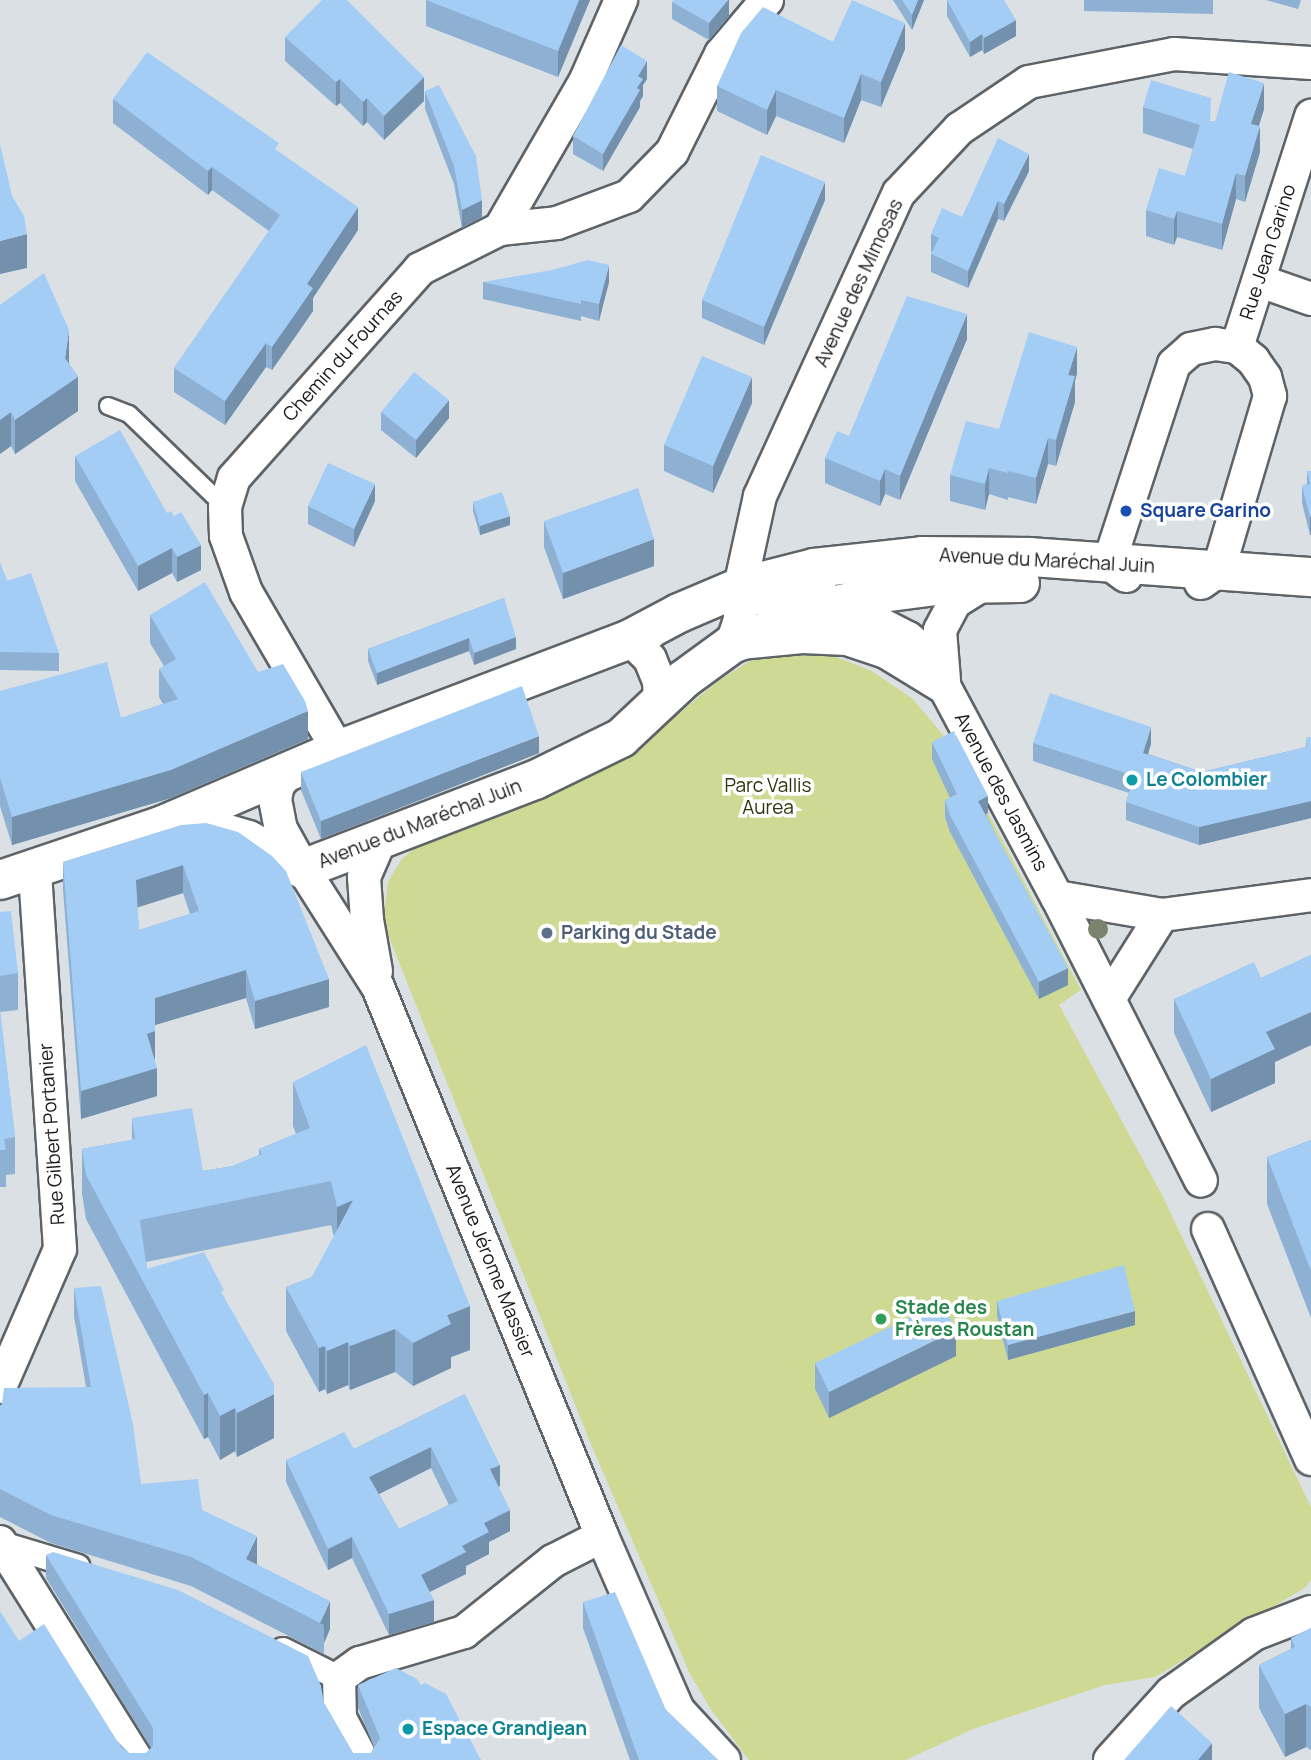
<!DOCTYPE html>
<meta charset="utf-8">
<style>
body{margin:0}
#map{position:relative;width:1311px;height:1760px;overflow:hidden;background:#dbe0e5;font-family:Manrope,sans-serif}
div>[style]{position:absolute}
.green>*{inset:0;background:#ceda94}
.roads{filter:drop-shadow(2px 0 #5e6367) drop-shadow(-2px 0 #5e6367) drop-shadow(0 2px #5e6367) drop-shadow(0 -2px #5e6367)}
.service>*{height:16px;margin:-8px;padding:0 8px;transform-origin:8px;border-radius:8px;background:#fff}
.pedestrian>*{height:24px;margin:-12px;padding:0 12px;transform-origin:12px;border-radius:12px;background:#fff}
.minor>*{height:32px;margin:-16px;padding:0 16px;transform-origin:16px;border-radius:16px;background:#fff}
.secondary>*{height:38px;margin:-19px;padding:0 19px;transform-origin:19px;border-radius:19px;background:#fff}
.trees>*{width:20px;height:20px;margin:-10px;border-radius:50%;background:#7c826e}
.wall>*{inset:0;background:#8db0d3}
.shaded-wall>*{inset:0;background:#7390ac}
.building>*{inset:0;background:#a4cdf5}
.dots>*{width:19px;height:19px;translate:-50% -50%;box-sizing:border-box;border:4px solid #fff;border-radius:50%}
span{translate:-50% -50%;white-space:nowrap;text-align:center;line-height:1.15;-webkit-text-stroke:7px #fff;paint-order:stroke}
.street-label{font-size:19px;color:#191a1c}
.transit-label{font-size:19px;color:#164399;font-weight:700}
.left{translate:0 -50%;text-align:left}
.culture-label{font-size:19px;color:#0d838f;font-weight:700}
.park-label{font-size:19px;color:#2f350d}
.service-label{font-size:19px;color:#4e5e75;font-weight:700}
.leisure-label{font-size:19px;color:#27864d;font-weight:700}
</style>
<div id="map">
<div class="green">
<div style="clip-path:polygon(771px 652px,831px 655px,872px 671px,913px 699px,954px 748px,1081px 990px,1059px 1005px,1162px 1195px,1311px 1507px,1311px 1580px,1306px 1587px,1155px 1677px,1105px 1685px,973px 1729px,906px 1760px,749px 1760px,710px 1708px,689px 1672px,590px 1442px,383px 922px,388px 882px,401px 860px,423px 841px,593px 773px,653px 735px,718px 681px,750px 661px)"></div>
</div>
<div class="roads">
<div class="service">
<div style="left:108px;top:406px;width:22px;rotate:21deg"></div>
<div style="left:129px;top:414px;width:134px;rotate:44.1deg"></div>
</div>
<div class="pedestrian">
<div style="left:2px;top:1544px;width:79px;rotate:16.8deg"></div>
<div style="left:283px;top:1650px;width:63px;rotate:26.6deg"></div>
</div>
<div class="minor">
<div style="left:500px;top:229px;width:57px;rotate:-6deg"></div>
<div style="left:557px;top:223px;width:77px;rotate:-20.6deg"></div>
<div style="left:629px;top:196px;width:62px;rotate:-45.7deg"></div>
<div style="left:672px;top:152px;width:110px;rotate:-63.4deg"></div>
<div style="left:721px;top:54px;width:71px;rotate:-49.6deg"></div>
<div style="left:1260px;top:281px;width:54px;rotate:19.4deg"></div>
<div style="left:1237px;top:347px;width:243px;rotate:-72.2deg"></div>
<div style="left:1126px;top:576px;width:21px;rotate:-143deg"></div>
<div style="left:1109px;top:563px;width:209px;rotate:-71.9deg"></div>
<div style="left:1174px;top:364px;width:23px;rotate:-41deg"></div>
<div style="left:1191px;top:349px;width:25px;rotate:-12deg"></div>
<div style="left:1215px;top:344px;width:22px;rotate:8deg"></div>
<div style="left:1237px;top:347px;width:21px;rotate:39deg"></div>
<div style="left:1253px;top:360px;width:21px;rotate:55deg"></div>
<div style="left:1265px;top:377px;width:20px;rotate:75deg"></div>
<div style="left:1270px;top:396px;width:183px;rotate:106.5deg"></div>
<div style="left:1218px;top:571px;width:21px;rotate:145deg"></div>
<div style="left:760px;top:599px;width:40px;rotate:-12deg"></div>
<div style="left:799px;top:591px;width:45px;rotate:16.8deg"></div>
<div style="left:842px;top:604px;width:74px;rotate:27.3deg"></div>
<div style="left:908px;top:638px;width:25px;rotate:40deg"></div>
<div style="left:927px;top:654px;width:276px;rotate:61.9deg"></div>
<div style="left:1057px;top:897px;width:318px;rotate:63.1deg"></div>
<div style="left:650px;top:633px;width:21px;rotate:163deg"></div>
<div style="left:630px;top:639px;width:28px;rotate:45deg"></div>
<div style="left:650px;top:659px;width:24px;rotate:68deg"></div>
<div style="left:659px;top:681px;width:20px;rotate:87deg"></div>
<div style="left:944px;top:680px;width:50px;rotate:-94.6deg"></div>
<div style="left:940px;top:630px;width:32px;rotate:-62deg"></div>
<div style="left:955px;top:602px;width:36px;rotate:-32deg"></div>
<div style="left:945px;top:688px;width:69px;rotate:-148.6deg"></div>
<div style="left:886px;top:652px;width:41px;rotate:-161.6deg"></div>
<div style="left:847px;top:639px;width:45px;rotate:-177.5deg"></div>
<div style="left:802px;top:637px;width:70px;rotate:174.3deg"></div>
<div style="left:732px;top:644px;width:26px;rotate:-72deg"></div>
<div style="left:740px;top:619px;width:32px;rotate:-90deg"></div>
<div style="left:740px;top:587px;width:93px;rotate:-77.6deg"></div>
<div style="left:760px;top:496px;width:333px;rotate:-65.4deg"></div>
<div style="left:899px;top:193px;width:88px;rotate:-46.8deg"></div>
<div style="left:959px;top:129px;width:84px;rotate:-33.9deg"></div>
<div style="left:1029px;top:82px;width:148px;rotate:-10.9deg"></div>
<div style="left:1174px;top:54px;width:137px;rotate:3.8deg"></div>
<div style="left:338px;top:750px;width:183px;rotate:-120.2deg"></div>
<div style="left:246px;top:592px;width:59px;rotate:-109.7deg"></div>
<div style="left:226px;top:536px;width:29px;rotate:-92deg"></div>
<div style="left:225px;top:507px;width:30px;rotate:-73deg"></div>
<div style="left:234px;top:478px;width:280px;rotate:-48.3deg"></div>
<div style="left:420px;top:269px;width:89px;rotate:-26.6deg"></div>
<div style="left:500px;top:229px;width:170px;rotate:-60deg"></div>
<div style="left:585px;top:82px;width:90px;rotate:-66.3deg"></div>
<div style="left:291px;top:770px;width:20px;rotate:131deg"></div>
<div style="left:278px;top:785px;width:14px;rotate:102deg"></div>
<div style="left:275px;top:799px;width:31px;rotate:79deg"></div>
<div style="left:281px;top:829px;width:46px;rotate:61.2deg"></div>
<div style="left:303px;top:869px;width:140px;rotate:57.6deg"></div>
<div style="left:378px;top:987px;width:593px;rotate:67.8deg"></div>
<div style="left:602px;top:1536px;width:190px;rotate:66.4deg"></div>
<div style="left:678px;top:1710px;width:68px;rotate:47.4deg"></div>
<div style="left:1057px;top:897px;width:107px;rotate:9.7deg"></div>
<div style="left:1162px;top:915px;width:150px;rotate:-7.6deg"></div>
<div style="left:376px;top:971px;width:52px;rotate:-100deg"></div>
<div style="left:367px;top:920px;width:43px;rotate:-94deg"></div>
<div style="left:364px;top:877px;width:43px;rotate:-66.4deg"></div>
<div style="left:1109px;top:999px;width:99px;rotate:-57.8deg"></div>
<div style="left:1208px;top:1229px;width:252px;rotate:65.9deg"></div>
<div style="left:0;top:1387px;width:150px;rotate:-66.5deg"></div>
<div style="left:60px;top:1249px;width:381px;rotate:-93.8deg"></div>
<div style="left:0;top:1542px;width:257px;rotate:57.9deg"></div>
<div style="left:362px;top:1760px;width:47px;rotate:-117.6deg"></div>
<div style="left:340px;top:1718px;width:40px;rotate:-91.4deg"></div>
<div style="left:339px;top:1678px;width:26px;rotate:-36deg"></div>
<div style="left:360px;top:1663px;width:109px;rotate:-16.6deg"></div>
<div style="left:464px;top:1632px;width:114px;rotate:-38.6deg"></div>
<div style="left:553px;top:1561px;width:55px;rotate:-27deg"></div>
<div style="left:1110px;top:1760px;width:91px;rotate:-47.7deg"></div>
<div style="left:1171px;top:1693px;width:102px;rotate:-35.4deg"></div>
<div style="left:1254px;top:1634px;width:61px;rotate:-21.1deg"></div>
</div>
<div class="secondary">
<div style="left:204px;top:827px;width:46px;rotate:16.5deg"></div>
<div style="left:248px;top:840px;width:62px;rotate:27.8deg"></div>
<div style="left:303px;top:869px;width:248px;rotate:-21deg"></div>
<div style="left:535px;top:780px;width:96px;rotate:-26deg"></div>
<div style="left:621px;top:738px;width:86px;rotate:-43.1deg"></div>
<div style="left:684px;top:679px;width:59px;rotate:-36.1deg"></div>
<div style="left:732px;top:644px;width:117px;rotate:-20deg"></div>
<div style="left:842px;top:604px;width:41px;rotate:-15.4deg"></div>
<div style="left:882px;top:593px;width:70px;rotate:-7.4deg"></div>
<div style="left:951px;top:584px;width:69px;rotate:-0.8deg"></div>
<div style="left:0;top:880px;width:172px;rotate:-18.6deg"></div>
<div style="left:163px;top:825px;width:190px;rotate:-23.2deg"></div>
<div style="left:338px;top:750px;width:312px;rotate:-20.8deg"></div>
<div style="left:630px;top:639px;width:55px;rotate:-28deg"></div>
<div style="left:679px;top:613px;width:66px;rotate:-23.1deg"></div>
<div style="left:740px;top:587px;width:76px;rotate:-14.4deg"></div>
<div style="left:814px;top:568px;width:109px;rotate:-6.3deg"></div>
<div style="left:922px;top:556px;width:108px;rotate:0.5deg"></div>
<div style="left:1030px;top:557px;width:282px;rotate:4.1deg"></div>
</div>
</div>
<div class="trees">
<div style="left:1098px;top:929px"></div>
</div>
<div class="wall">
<div style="clip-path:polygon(426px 0,590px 0,558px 77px,426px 26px)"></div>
<div style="clip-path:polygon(729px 0,729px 16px,709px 40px,672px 19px,672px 2px)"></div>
<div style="clip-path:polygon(893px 0,924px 0,912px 30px)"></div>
<div style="clip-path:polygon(947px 0,1016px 36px,984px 54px,982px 50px,970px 57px,947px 16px)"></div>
<div style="clip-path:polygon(1084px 0,1213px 0,1213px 14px,1084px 11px)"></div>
<div style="clip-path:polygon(1266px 0,1301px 0,1298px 9px)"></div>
<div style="clip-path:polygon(285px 37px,424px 101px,384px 140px,367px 122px,363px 126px,340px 103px,336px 106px,285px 61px)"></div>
<div style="clip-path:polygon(833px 42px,905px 49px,881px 107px,861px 100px,844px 143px,776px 116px,767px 135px,717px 111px,717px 86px)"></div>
<div style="clip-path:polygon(647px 79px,643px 85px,643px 96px,640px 101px,640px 107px,603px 171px,573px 154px,573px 136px)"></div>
<div style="clip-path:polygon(425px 91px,482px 217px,462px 228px,454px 184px,425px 109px)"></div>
<div style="clip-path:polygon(113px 99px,279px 152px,358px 230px,313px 298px,313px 311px,296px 336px,272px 370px,266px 367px,225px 425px,174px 392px,174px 368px,269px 231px,212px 190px,208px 195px,113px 123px)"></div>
<div style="clip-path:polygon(1143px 107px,1215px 122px,1264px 109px,1259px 126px,1260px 152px,1245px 202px,1236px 199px,1222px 250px,1177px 237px,1174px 245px,1146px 236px,1146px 210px,1185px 176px,1193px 149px,1143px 133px)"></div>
<div style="clip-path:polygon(1029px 171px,1004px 221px,998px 219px,968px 288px,931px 272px,931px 254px,932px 252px,931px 251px,931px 234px,962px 217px)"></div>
<div style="clip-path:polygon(825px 200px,764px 345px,702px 318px,702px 300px)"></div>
<div style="clip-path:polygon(483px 282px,609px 282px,599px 321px,581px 316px,581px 321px,483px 299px)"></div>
<div style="clip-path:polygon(0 305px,69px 364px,78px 411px,15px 454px,11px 446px,0 454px)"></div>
<div style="clip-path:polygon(967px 339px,900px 500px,885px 494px,880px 506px,825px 483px,825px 458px,849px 436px)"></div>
<div style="clip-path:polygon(1077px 373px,1075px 381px,1075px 402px,1056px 466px,1048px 464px,1036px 504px,1008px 497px,1008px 500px,989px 494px,985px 510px,950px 501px,950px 475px,999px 429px)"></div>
<div style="clip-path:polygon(752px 403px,713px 493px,664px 471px,664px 445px)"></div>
<div style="clip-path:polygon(381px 412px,449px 418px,416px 458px,381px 430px)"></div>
<div style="clip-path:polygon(75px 456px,201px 570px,177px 582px,172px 573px,138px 591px,75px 481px)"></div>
<div style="clip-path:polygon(1307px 471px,1311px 471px,1310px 535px,1302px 503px,1302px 486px,1307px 484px)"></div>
<div style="clip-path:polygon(375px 501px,354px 547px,308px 524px,308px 506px)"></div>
<div style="clip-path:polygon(473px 502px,510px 525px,480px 535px,473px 511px)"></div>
<div style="clip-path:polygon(544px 521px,654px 566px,563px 599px,544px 547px)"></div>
<div style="clip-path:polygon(0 563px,7px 581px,59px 653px,59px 671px,0 670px)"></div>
<div style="clip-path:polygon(504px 598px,516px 649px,474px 665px,469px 651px,377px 685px,368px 661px,368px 649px)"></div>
<div style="clip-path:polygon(150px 615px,258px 672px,308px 739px,171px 798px,12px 845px,0 806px,0 691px,121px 718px,163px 704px,159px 697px,159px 669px,164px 666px,150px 643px)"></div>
<div style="clip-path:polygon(1311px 737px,1311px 818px,1199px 845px,1126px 820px,1126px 802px,1129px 793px,1033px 761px,1033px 743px,1151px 744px,1148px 754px,1202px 772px,1306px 747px,1306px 738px)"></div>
<div style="clip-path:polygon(932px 742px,988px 813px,986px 814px,1068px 985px,1039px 999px,950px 832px,945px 817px,945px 800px,950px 798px,932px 759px)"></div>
<div style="clip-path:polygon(539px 753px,321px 839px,301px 790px,301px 772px)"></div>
<div style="clip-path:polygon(evenodd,182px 825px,329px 1007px,255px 1029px,246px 998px,155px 1025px,154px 1059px,157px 1096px,81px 1119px,63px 890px,63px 862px,182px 825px,183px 893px,190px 914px,139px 930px,137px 907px,183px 893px)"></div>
<div style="clip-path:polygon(0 912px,18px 973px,18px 1010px,0 1012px,15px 1137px,15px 1174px,6px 1175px,6px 1187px,0 1187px)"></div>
<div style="clip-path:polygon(1311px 955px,1311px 1045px,1275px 1062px,1275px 1083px,1211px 1112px,1174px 1033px,1174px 999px,1261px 978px)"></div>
<div style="clip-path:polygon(293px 1082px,470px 1350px,451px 1357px,451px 1368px,413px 1386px,395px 1372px,350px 1390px,348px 1385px,327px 1394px,325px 1389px,319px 1392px,286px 1331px,286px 1287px,312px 1277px,334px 1237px,331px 1225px,146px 1262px,147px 1269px,224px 1297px,274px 1438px,237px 1457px,235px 1451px,220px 1460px,208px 1437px,204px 1439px,86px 1219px,82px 1193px,82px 1149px,132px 1140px,132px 1118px,203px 1171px,233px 1166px,259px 1155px,259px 1149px,296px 1134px,293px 1126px)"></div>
<div style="clip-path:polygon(1311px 1140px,1311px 1318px,1267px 1204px,1267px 1157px)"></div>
<div style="clip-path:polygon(74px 1288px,141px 1484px,202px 1510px,257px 1564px,330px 1629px,324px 1643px,324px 1654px,191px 1586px,51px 1543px,0 1517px,0 1407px,86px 1387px,74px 1316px)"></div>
<div style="clip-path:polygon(997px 1301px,1135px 1325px,1008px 1360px,997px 1316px)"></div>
<div style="clip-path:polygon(956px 1356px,829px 1418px,815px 1389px,815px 1363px)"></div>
<div style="clip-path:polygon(evenodd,465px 1394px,500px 1486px,498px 1487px,510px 1531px,489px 1542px,489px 1554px,466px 1566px,466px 1574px,430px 1592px,434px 1622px,389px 1635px,352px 1558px,328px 1570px,286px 1482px,286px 1460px,354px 1449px,465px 1394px,431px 1468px,449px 1505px,399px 1529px,379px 1494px,431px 1468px)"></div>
<div style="clip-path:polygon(46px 1555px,324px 1703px,353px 1753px,371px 1753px,374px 1747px,358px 1708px,358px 1685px,421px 1685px,481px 1760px,0 1760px,19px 1641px,129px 1753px,146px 1753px,151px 1748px,46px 1578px)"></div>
<div style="clip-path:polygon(583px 1602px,666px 1710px,718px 1760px,630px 1760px,583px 1628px)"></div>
<div style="clip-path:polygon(1311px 1628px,1311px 1750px,1306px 1747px,1285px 1757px,1259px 1708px,1259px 1665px,1291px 1649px,1291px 1638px)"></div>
</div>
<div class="shaded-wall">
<div style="clip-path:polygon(579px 0,590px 0,558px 77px,558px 51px)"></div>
<div style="clip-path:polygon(728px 0,729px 0,729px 16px,709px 40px,709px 23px)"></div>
<div style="clip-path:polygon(918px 0,924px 0,912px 30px,912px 15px)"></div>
<div style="clip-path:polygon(1016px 20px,1016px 36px,984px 54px,984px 38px)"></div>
<div style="clip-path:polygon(905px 23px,905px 49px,881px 107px,881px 82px)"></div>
<div style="clip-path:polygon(982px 34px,982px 50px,970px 57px,970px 42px)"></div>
<div style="clip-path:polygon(647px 61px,647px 79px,643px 85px,643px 96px,640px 101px,640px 107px,603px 171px,603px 154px,638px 76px)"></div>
<div style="clip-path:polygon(861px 74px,861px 100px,844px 143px,844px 118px)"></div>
<div style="clip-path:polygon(424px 77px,424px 101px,384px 140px,384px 116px)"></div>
<div style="clip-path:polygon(340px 79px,340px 103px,336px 106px,336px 82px)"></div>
<div style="clip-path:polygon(1264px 83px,1264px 109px,1251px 150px,1251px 124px)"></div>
<div style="clip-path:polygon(776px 90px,776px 116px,767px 135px,767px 110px)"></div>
<div style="clip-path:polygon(367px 98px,367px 122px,363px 126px,363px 102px)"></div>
<div style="clip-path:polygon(1260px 126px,1260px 152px,1245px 202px,1245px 176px)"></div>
<div style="clip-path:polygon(1029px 154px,1029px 171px,1004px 221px,1004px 204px)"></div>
<div style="clip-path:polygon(212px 167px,212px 190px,208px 195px,208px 171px)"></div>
<div style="clip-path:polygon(1236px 173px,1236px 199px,1222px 250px,1222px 224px)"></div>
<div style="clip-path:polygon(825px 182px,825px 200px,764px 345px,764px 327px)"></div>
<div style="clip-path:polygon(482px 200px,482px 217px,462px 228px,462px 210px)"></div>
<div style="clip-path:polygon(998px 201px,998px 219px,968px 288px,968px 271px)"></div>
<div style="clip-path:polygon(358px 207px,358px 230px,313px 298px,313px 311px,272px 370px,272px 347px,307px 284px)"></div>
<div style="clip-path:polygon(1177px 211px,1177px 237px,1174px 245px,1174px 219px)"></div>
<div style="clip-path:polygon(27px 234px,27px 268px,0 274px,0 241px)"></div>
<div style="clip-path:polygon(609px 265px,609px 282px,599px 321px,599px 304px)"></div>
<div style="clip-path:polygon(967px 314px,967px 339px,900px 500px,900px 476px)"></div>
<div style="clip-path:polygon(69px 330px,69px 364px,78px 377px,78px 411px,15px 454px,15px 420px,65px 358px)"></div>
<div style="clip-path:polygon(266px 343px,266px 367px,225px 425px,225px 401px)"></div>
<div style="clip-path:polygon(1077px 347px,1077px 373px,1075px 381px,1075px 402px,1056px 466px,1056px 440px,1068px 375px)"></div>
<div style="clip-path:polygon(752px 377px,752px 403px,713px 493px,713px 466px)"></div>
<div style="clip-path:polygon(449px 400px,449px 418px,416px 458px,416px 440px)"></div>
<div style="clip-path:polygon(11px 412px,11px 446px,0 454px,0 420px)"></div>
<div style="clip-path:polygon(1048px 438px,1048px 464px,1036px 504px,1036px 478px)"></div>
<div style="clip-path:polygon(989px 468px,989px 494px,985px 510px,985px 484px)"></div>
<div style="clip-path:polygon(885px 469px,885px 494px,880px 506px,880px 481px)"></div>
<div style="clip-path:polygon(375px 484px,375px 501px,354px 547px,354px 529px)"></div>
<div style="clip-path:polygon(510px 516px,510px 525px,480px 535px,480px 526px)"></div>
<div style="clip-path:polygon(1310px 517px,1311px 517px,1311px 535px,1310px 535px)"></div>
<div style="clip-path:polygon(654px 539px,654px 566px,563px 599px,563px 573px)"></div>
<div style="clip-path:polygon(201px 545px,201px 570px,177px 582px,177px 557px)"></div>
<div style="clip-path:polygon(172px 548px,172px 573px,138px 591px,138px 566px)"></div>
<div style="clip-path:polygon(516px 637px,516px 649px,474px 665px,474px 653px)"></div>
<div style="clip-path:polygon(469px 638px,469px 651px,377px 685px,377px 673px)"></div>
<div style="clip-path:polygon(308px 711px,308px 739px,171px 798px,12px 845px,12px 817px)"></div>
<div style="clip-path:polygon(1151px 727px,1151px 744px,1143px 770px,1143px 753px)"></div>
<div style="clip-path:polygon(539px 736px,539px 753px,321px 839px,321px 821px)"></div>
<div style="clip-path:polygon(988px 796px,988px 813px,978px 818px,978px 801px)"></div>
<div style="clip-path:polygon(1311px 801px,1311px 818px,1199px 845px,1199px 827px)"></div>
<div style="clip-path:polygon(183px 865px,183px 893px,136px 908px,136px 880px)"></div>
<div style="clip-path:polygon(1068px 968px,1068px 985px,1039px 999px,1039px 982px)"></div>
<div style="clip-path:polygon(246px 970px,246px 998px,155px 1025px,155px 1059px,147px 1062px,147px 1034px,155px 998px)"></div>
<div style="clip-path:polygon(329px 979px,329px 1007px,255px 1029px,255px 1001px)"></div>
<div style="clip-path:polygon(1311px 1012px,1311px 1045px,1275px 1062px,1275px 1083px,1211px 1112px,1211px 1079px,1266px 1032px)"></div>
<div style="clip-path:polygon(157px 1068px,157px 1096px,81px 1119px,81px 1091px)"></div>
<div style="clip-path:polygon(353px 1200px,337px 1251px,337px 1207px)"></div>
<div style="clip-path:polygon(470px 1306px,470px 1350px,451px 1357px,451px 1368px,413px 1386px,413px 1343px,447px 1315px)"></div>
<div style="clip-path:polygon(1135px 1311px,1135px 1325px,1008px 1360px,1008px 1345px)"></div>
<div style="clip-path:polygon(395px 1329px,395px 1372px,350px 1390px,350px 1346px)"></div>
<div style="clip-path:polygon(956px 1330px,956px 1356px,829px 1418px,829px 1392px)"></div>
<div style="clip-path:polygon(348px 1342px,348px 1385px,327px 1394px,327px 1351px)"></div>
<div style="clip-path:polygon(325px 1346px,325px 1389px,319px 1392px,319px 1348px)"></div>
<div style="clip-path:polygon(208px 1393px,208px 1437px,204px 1439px,204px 1395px)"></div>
<div style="clip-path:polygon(274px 1394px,274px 1438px,237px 1457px,237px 1413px)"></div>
<div style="clip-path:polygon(235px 1408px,235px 1451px,220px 1460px,220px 1416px)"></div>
<div style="clip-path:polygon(431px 1447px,431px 1468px,369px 1499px,369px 1477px)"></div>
<div style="clip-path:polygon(500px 1465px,500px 1486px,490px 1491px,490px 1469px)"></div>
<div style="clip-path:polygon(510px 1510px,510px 1531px,489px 1542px,489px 1554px,466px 1566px,466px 1574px,421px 1596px,421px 1575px,462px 1546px,484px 1523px)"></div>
<div style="clip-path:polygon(257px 1536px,257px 1564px,246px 1587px,246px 1559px)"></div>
<div style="clip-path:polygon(352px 1537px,352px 1558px,328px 1570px,328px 1549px)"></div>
<div style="clip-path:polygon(434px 1600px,434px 1622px,389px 1635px,389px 1614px)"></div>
<div style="clip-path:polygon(330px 1601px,330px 1629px,324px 1643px,324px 1625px,320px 1623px)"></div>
<div style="clip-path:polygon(1306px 1704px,1306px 1747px,1285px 1757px,1285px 1714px)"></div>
<div style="clip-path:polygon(1212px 1743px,1212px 1760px,1197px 1760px)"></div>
</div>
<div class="building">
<div style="clip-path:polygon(322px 0,347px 0,424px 77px,384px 116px,367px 98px,363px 102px,340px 79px,336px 82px,285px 37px)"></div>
<div style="clip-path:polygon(426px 0,579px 0,558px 51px)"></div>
<div style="clip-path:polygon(673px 0,728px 0,709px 23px,672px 2px)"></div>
<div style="clip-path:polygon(852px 0,905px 23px,881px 82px,861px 74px,844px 118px,776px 90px,767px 110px,717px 86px,741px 33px,763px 7px,833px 42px)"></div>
<div style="clip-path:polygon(902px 0,918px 0,912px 15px)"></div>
<div style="clip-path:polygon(947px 0,1004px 0,1016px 20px,984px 38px,982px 34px,970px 42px)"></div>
<div style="clip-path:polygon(621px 45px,647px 61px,638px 76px,643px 79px,637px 88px,640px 90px,603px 154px,573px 136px)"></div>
<div style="clip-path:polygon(147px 52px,279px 143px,275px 149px,358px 207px,307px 284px,313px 288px,296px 313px,272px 347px,266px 343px,225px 401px,174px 368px,280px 215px,212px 167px,208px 171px,113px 99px)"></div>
<div style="clip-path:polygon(1229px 72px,1264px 83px,1251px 124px,1260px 126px,1245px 176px,1236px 173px,1222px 224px,1177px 211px,1174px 219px,1146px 210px,1159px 168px,1185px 176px,1200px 125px,1143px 107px,1151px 80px,1211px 98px,1210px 121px,1215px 122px)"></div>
<div style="clip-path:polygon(439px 85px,476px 156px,482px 200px,462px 210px,454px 166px,425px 91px)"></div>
<div style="clip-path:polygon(998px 138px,1029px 154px,1004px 204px,998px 201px,968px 271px,931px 254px,939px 238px,931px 234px,942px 208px,962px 217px)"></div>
<div style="clip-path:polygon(0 144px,12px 196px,24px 216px,27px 234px,0 241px)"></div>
<div style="clip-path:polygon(761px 155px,825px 182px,764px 327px,702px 300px)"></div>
<div style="clip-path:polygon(588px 260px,609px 265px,599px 304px,581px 300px,581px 304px,483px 282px,552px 270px)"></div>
<div style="clip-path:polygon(44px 273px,69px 330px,65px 358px,78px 377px,15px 420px,11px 412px,0 420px,0 305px)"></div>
<div style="clip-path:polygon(907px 296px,967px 314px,900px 476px,885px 469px,880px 481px,825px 458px,837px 431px,849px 436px)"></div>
<div style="clip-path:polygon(1029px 332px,1077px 347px,1068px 375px,1075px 376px,1056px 440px,1048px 438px,1036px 478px,1008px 471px,1008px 473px,989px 468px,985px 484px,950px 475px,966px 421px,999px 429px)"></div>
<div style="clip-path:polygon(702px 356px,752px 377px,713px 466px,664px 445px)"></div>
<div style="clip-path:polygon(414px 372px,449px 400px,416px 440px,381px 412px)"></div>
<div style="clip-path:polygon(120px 430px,167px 513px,171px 511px,174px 516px,181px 512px,201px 545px,177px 557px,172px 548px,138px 566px,75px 456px)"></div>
<div style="clip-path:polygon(328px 463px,375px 484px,354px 529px,308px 506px)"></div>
<div style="clip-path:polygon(1307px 471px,1311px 471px,1311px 517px,1310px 517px,1302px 486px,1310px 484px)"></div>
<div style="clip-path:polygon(638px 488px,654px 539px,563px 573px,544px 521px)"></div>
<div style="clip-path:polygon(502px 492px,510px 516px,480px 526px,473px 502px)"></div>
<div style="clip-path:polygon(0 563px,7px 581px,31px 573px,59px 653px,0 652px)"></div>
<div style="clip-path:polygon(205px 582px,258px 672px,283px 664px,305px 701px,308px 711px,171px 770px,12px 817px,0 778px,0 691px,107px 662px,121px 718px,178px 699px,159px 669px,176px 659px,150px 615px)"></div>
<div style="clip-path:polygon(504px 598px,516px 637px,474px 653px,469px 638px,377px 673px,368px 649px)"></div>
<div style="clip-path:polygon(522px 686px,539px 736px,321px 821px,301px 772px)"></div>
<div style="clip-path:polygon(1050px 693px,1151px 727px,1143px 753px,1202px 772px,1307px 747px,1306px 738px,1311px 737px,1311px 801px,1199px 827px,1126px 802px,1135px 776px,1033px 743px)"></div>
<div style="clip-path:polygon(954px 731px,988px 796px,978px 801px,1068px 968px,1039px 982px,950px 815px,945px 800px,957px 794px,932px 742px)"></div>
<div style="clip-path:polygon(evenodd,206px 823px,238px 832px,272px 856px,286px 871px,329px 979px,255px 1001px,246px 970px,155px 998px,155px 1031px,147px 1034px,157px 1068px,81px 1091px,63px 862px,182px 825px,206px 823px,183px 865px,199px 911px,139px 930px,136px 880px,183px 865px)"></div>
<div style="clip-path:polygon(11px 911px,18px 973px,0 976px,0 912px)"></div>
<div style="clip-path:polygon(1311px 955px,1311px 1012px,1266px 1032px,1275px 1049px,1211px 1079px,1174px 999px,1254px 962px,1261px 978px)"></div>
<div style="clip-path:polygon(0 1009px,15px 1137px,4px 1139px,6px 1150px,0 1150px)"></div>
<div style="clip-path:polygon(366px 1045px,470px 1306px,447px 1315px,451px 1324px,413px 1343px,395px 1329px,350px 1346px,348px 1342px,327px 1351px,325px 1346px,319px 1348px,286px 1287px,312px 1277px,353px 1200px,337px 1207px,331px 1181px,140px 1220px,147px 1269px,204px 1252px,224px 1290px,221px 1292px,274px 1384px,274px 1394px,237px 1413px,235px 1408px,220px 1416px,208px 1393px,204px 1395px,86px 1175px,82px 1149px,135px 1139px,132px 1118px,192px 1108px,203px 1171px,233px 1166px,262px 1154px,259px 1149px,310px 1128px,293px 1082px)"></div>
<div style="clip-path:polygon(1311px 1140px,1311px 1271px,1267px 1157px)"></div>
<div style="clip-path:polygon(1124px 1265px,1135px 1311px,1008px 1345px,997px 1301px)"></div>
<div style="clip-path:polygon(101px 1286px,133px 1424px,141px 1484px,198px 1479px,202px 1510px,257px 1536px,246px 1559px,330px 1601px,320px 1623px,324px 1625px,191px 1557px,51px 1515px,0 1489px,0 1407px,2px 1403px,4px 1388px,91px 1387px,74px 1288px)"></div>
<div style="clip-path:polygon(942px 1302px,956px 1330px,829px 1392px,815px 1363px)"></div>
<div style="clip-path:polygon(evenodd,465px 1394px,500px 1465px,490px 1469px,510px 1510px,484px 1523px,489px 1532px,462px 1546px,466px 1552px,421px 1575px,434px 1600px,389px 1614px,352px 1537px,328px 1549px,286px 1460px,344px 1432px,354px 1449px,465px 1394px,431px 1447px,458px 1501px,399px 1529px,369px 1477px,431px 1447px)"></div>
<div style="clip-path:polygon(53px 1552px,178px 1590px,308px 1656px,321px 1686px,324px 1703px,353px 1753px,371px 1753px,380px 1738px,358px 1685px,396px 1668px,417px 1679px,421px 1685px,425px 1683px,446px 1694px,481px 1760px,0 1760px,0 1611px,19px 1641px,44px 1624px,121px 1747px,129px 1753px,146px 1753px,153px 1746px,153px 1728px,46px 1555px)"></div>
<div style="clip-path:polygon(615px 1592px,666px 1710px,718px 1760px,639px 1760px,583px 1602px)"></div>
<div style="clip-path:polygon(1311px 1628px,1311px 1707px,1306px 1704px,1285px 1714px,1259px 1665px,1295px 1647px,1291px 1638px)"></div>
<div style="clip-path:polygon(1171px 1706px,1212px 1743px,1198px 1760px,1124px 1760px)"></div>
</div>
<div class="dots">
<div style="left:1126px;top:511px;background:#1a4fb4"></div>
<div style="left:1132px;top:780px;background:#0f9aa8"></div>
<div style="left:547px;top:933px;background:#5c6f8a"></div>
<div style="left:881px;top:1319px;background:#2e9e5b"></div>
<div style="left:408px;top:1729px;background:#0f9aa8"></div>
</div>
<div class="street-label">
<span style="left:1268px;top:252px;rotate:-72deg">Rue Jean Garino</span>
<span style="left:859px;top:283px;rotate:-65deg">Avenue des Mimosas</span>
<span style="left:343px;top:356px;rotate:-48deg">Chemin du Fournas</span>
<span style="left:1047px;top:561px;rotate:3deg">Avenue du Maréchal Juin</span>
<span style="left:1001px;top:792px;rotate:62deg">Avenue des Jasmins</span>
<span style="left:420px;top:824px;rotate:-21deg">Avenue du Maréchal Juin</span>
<span style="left:52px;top:1134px;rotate:-94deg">Rue Gilbert Portanier</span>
<span style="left:490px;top:1261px;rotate:68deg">Avenue Jérome Massier</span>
</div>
<div class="transit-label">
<span class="left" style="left:1140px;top:511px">Square Garino</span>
</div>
<div class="culture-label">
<span class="left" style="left:1146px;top:780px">Le Colombier</span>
<span class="left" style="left:422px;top:1729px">Espace Grandjean</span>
</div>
<div class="park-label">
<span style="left:768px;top:797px">Parc Vallis<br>Aurea</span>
</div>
<div class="service-label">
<span class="left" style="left:561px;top:933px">Parking du Stade</span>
</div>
<div class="leisure-label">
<span class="left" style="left:895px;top:1319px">Stade des<br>Frères Roustan</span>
</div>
</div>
